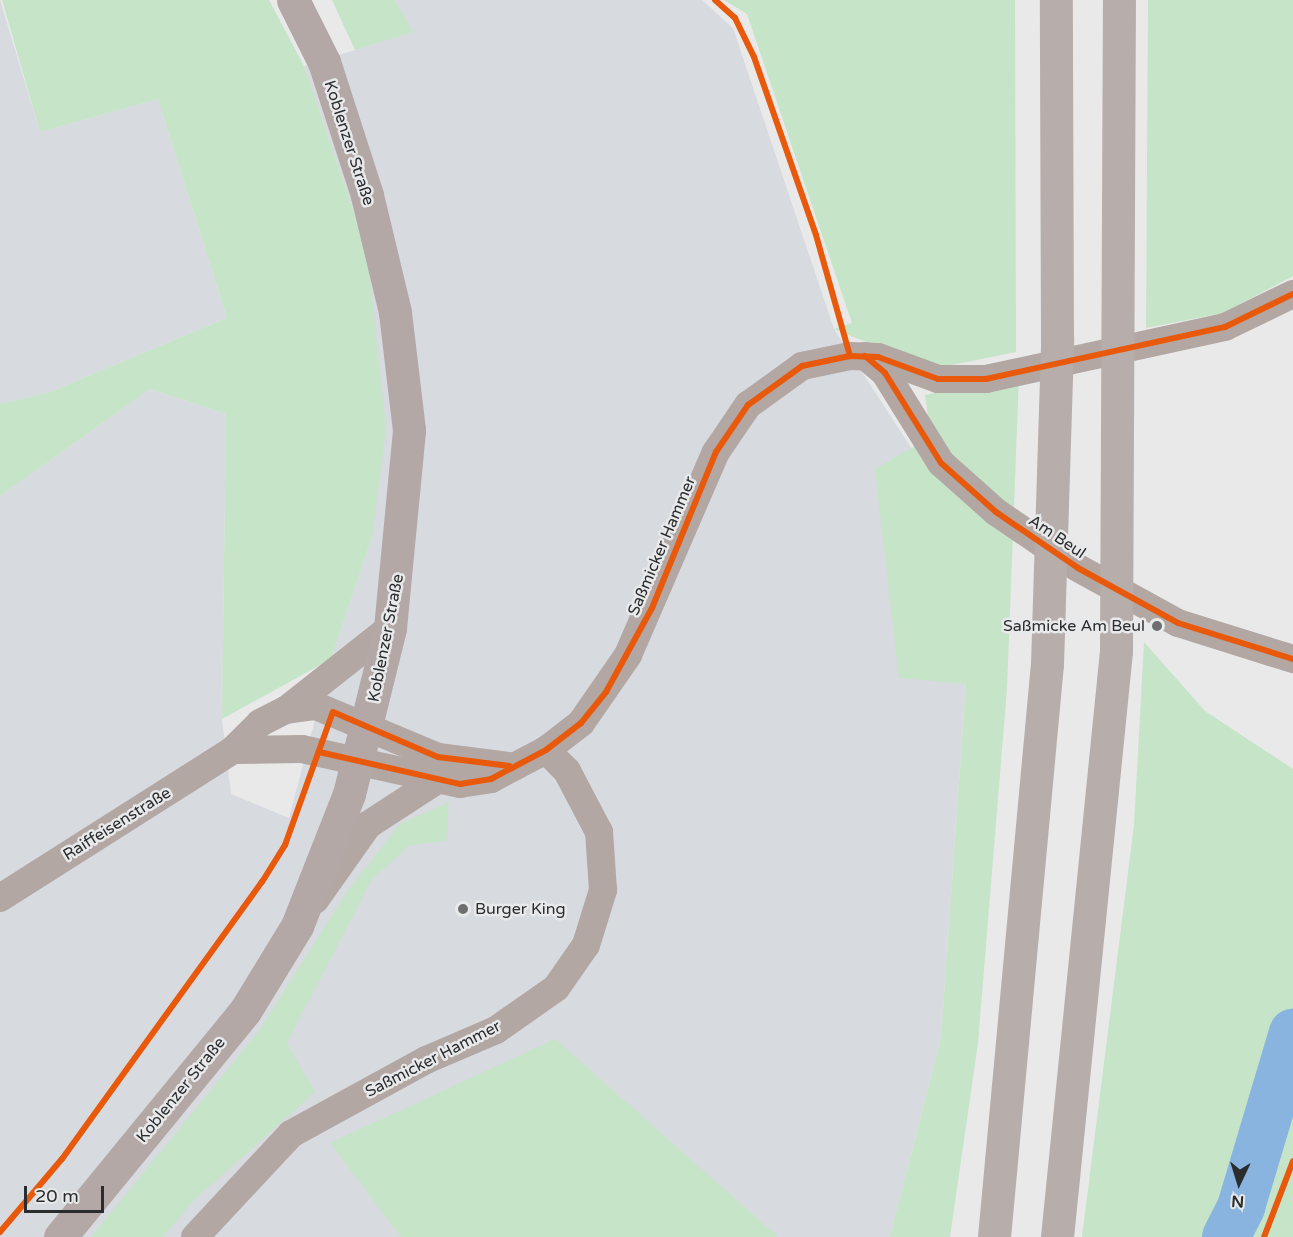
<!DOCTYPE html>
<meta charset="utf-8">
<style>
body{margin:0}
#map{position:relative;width:1293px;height:1237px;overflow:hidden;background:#e9e9ea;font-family:"Varela Round",sans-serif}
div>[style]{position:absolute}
.built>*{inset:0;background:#d7dade}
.green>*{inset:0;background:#c6e4c8}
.river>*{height:48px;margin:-24px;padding:0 24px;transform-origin:24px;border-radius:24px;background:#88b4df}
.minor>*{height:28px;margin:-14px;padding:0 14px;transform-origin:14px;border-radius:14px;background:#b3a7a3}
.major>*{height:33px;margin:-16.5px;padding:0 16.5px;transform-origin:16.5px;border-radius:16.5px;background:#b3a8a6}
.highway-bridge>*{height:33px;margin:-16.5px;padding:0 16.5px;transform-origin:16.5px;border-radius:16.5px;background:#b7adaa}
.cycleway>*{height:6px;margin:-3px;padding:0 3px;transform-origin:3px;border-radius:3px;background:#e8590c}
.dots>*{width:16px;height:16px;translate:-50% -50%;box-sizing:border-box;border:3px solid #e8e9eb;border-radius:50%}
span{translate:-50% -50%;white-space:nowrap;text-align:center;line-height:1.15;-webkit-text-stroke:5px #e8e9eb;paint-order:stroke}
.street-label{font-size:16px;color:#2b2c2d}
.poi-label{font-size:16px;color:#2b2c2d}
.right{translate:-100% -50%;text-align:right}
.left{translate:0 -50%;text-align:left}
.north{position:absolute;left:1209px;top:1153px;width:60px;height:60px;-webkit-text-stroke:4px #e8e9eb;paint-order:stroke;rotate:184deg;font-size:16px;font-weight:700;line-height:24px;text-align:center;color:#2b2c2d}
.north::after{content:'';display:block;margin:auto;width:21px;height:27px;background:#2b2c2d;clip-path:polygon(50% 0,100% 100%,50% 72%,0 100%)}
.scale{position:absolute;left:24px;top:1186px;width:80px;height:27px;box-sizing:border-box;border:3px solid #2b2c2d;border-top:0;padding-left:8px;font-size:18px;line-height:21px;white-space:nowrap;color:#2b2c2d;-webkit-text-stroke:4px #e8e9eb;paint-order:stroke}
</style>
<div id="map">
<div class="built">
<div style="clip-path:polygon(0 0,40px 132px,158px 99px,227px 318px,50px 392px,0 404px)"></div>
<div style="clip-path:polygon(395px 0,702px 0,733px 28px,834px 329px,912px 449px,875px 470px,966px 683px,941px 1038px,890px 1237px,0 1237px,0 496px,150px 389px,226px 414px,222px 719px,231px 794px,289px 818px,331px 659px,372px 537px,367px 250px,304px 66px,412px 32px)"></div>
</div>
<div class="green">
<div style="clip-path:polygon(2px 0,269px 0,304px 66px,367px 250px,386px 429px,372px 537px,331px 659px,222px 719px,226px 414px,150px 389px,0 496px,0 404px,50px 392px,227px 318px,158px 99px,40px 132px)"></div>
<div style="clip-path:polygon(332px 0,395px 0,413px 32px,355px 50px)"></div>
<div style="clip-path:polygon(724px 0,1015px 0,1016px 352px,933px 369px,834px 329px,852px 323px,747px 14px)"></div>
<div style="clip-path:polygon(1148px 0,1293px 0,1293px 276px,1223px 313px,1146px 328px)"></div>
<div style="clip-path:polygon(1019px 376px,1007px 689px,978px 1043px,950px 1237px,890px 1237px,941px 1038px,966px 684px,899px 678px,875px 469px,931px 437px,925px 395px)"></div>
<div style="clip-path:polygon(1144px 642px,1205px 711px,1293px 769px,1293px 1237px,1082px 1237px,1134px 825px)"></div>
<div style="clip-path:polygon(449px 802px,446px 841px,410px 845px,372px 879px,287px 1043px,315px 1092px,194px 1200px,163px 1237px,91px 1237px,259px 1031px,348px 890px,400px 824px)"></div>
<div style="clip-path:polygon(555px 1039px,778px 1237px,401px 1237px,330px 1143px)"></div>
</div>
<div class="river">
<div style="left:1226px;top:1237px;width:34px;rotate:-63deg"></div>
<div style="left:1241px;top:1207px;width:182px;rotate:-73.4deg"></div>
</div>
<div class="minor">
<div style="left:865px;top:356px;width:26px;rotate:40deg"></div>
<div style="left:885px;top:373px;width:106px;rotate:58.1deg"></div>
<div style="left:941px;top:463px;width:74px;rotate:41.7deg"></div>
<div style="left:996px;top:512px;width:99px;rotate:34.3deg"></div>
<div style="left:1078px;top:568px;width:114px;rotate:28.8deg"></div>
<div style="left:1178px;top:623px;width:121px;rotate:17.4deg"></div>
<div style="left:286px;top:710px;width:132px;rotate:-38.3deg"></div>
<div style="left:233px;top:750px;width:69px;rotate:-0.8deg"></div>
<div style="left:302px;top:749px;width:162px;rotate:12.5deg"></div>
<div style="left:460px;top:784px;width:31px;rotate:-9deg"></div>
<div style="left:491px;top:779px;width:62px;rotate:-27.8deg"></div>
<div style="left:546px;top:750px;width:44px;rotate:-37.6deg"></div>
<div style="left:581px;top:723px;width:83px;rotate:-55.3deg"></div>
<div style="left:628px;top:655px;width:221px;rotate:-66.6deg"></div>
<div style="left:716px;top:452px;width:57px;rotate:-55.8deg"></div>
<div style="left:748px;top:405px;width:67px;rotate:-35.8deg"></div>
<div style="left:802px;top:366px;width:49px;rotate:-11.8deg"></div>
<div style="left:850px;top:356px;width:28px;rotate:2deg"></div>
<div style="left:878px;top:357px;width:64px;rotate:20.1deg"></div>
<div style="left:938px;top:379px;width:48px"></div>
<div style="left:986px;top:379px;width:245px;rotate:-12.3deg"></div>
<div style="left:1225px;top:327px;width:76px;rotate:-25.9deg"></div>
<div style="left:0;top:898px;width:276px;rotate:-32.4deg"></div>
<div style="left:233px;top:750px;width:38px;rotate:-45deg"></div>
<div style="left:260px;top:723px;width:29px;rotate:-27deg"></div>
<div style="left:286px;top:710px;width:30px;rotate:-8deg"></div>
<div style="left:316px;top:706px;width:132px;rotate:22.7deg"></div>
<div style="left:438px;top:757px;width:72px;rotate:7.2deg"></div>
<div style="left:315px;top:900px;width:92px;rotate:-54.8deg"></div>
<div style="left:368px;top:825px;width:82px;rotate:-33.1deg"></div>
<div style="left:195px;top:1237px;width:141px;rotate:-47deg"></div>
<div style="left:291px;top:1134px;width:154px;rotate:-28.7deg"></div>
<div style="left:426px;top:1060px;width:76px;rotate:-23.2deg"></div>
<div style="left:496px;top:1030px;width:73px;rotate:-35deg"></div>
<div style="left:556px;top:988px;width:52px;rotate:-55.1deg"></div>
<div style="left:586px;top:945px;width:58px;rotate:-72.8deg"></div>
<div style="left:603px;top:890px;width:58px;rotate:-93.9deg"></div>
<div style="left:599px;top:832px;width:69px;rotate:-117.7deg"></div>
<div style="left:567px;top:771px;width:30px;rotate:-135deg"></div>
</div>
<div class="major">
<div style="left:60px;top:1237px;width:292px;rotate:-50.7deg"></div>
<div style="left:245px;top:1011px;width:100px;rotate:-58.5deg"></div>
<div style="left:297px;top:926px;width:142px;rotate:-68.5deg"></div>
<div style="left:349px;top:794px;width:171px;rotate:-76.1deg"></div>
<div style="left:390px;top:628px;width:199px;rotate:-84.5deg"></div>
<div style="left:409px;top:430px;width:119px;rotate:-96.8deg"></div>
<div style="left:395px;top:312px;width:120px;rotate:-103.5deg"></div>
<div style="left:367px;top:195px;width:140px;rotate:-107.9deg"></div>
<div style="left:324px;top:62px;width:69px;rotate:-116.6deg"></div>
</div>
<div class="highway-bridge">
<div style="left:994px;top:1237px;width:575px;rotate:-84.72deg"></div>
<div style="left:1047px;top:664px;width:326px;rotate:-88.2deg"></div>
<div style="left:1057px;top:338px;width:338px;rotate:-90.2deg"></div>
<div style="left:1057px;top:1237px;width:589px;rotate:-84.25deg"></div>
<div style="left:1116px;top:651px;width:651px;rotate:-89.74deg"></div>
</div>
<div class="cycleway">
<div style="left:715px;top:0;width:27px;rotate:42deg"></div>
<div style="left:735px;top:18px;width:43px;rotate:64deg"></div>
<div style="left:754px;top:57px;width:188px;rotate:70.8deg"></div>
<div style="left:816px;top:235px;width:126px;rotate:74.3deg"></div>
<div style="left:865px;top:356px;width:26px;rotate:40deg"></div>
<div style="left:885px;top:373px;width:106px;rotate:58.1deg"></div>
<div style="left:941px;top:463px;width:74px;rotate:41.7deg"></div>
<div style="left:996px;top:512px;width:99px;rotate:34.3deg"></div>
<div style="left:1078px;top:568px;width:114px;rotate:28.8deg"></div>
<div style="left:1178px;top:623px;width:121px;rotate:17.4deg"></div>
<div style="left:319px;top:752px;width:145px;rotate:12.8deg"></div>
<div style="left:460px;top:784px;width:31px;rotate:-9deg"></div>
<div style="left:491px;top:779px;width:62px;rotate:-27.8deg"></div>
<div style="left:546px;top:750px;width:44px;rotate:-37.6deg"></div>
<div style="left:581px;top:723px;width:40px;rotate:-51deg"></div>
<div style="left:606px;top:692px;width:96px;rotate:-61.3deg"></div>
<div style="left:652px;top:608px;width:169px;rotate:-67.7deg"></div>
<div style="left:716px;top:452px;width:57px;rotate:-55.8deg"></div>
<div style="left:748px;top:405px;width:67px;rotate:-35.8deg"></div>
<div style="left:802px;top:366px;width:49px;rotate:-11.8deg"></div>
<div style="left:850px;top:356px;width:28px;rotate:2deg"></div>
<div style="left:878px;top:357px;width:64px;rotate:20.1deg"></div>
<div style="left:938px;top:379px;width:48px"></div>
<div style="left:986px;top:379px;width:245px;rotate:-12.3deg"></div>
<div style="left:1225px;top:327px;width:76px;rotate:-25.9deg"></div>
<div style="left:0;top:1232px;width:96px;rotate:-49.7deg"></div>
<div style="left:62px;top:1159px;width:342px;rotate:-54.2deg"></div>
<div style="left:262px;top:882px;width:44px;rotate:-58.1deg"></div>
<div style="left:285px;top:845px;width:141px;rotate:-70.2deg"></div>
<div style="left:333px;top:712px;width:114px;rotate:23.2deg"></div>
<div style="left:438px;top:757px;width:72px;rotate:7.2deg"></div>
<div style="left:1264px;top:1237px;width:81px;rotate:-69.1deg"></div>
</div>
<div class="dots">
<div style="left:1157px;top:626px;background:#6e6e6f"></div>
<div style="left:463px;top:909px;background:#6e6e6f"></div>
</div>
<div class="street-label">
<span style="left:349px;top:143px;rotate:72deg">Koblenzer Straße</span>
<span style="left:1057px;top:537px;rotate:34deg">Am Beul</span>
<span style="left:662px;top:546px;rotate:-67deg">Saßmicker Hammer</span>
<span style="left:386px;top:638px;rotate:-79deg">Koblenzer Straße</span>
<span style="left:117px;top:824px;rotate:-32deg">Raiffeisenstraße</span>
<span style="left:433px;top:1059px;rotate:-27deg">Saßmicker Hammer</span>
<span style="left:181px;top:1090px;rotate:-51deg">Koblenzer Straße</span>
</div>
<div class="poi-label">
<span class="right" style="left:1145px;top:626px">Saßmicke Am Beul</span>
<span class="left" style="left:475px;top:909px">Burger King</span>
</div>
<div class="north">N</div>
<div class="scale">20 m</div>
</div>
